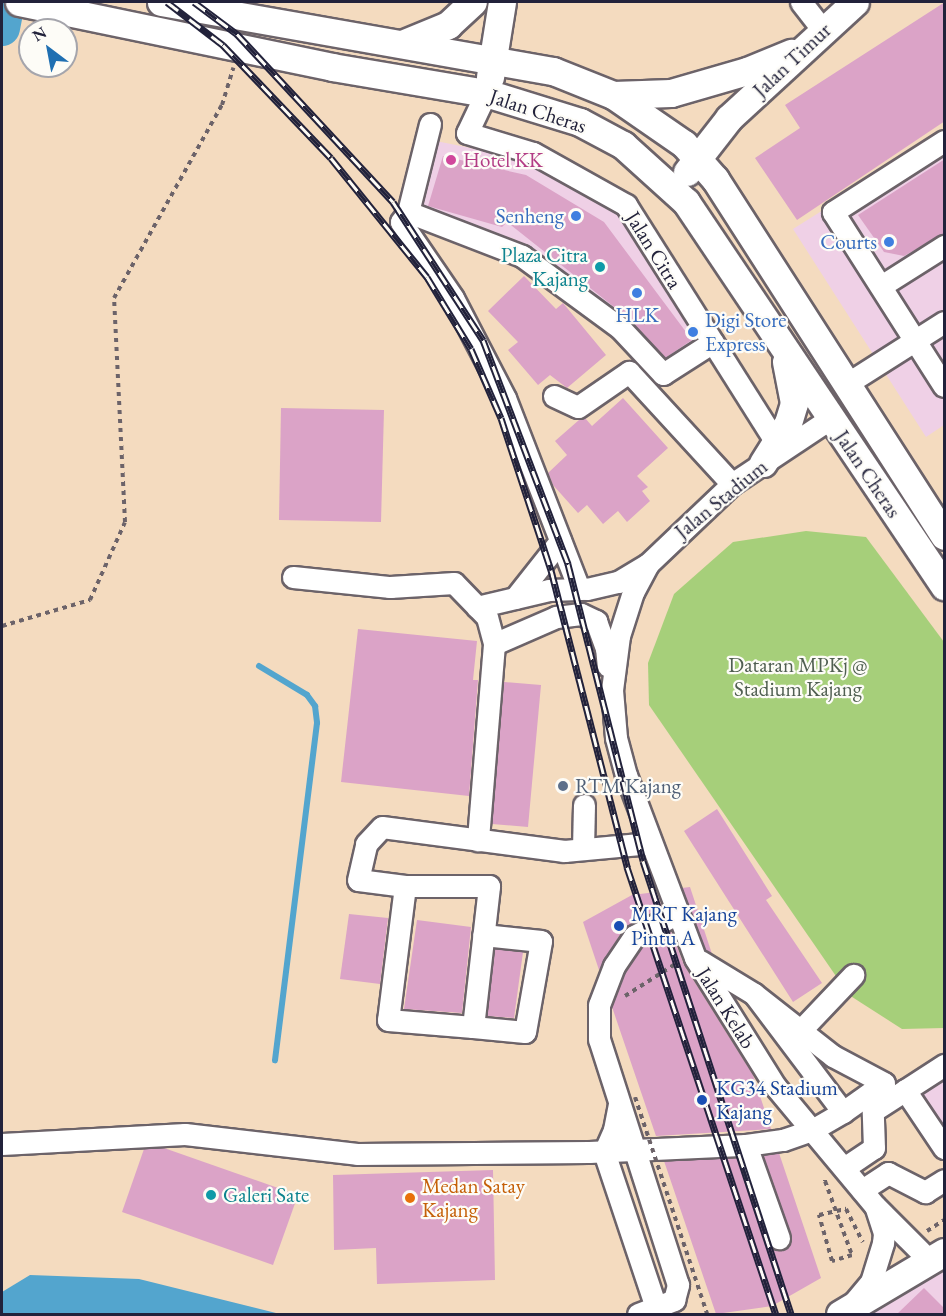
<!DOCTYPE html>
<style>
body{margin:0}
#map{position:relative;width:946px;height:1316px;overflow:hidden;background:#f4dbbf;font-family:"EB Garamond",serif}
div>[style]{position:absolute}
.built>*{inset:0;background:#efd0e6}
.green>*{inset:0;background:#a6cf7a}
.water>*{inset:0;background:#53a5ce}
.stream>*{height:6px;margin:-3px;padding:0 3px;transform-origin:3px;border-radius:3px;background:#53a5ce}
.river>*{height:36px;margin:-18px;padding:0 18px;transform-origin:18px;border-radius:18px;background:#53a5ce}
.building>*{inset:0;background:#dba3c7}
.path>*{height:4px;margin-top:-2px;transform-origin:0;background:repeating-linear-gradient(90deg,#6c6369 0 4.5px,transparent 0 9px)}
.roads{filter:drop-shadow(2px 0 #6c6369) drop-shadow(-2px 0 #6c6369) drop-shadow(0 2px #6c6369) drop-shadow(0 -2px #6c6369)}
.minor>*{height:21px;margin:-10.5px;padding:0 10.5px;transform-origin:10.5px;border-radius:10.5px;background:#fff}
.major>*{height:27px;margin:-13.5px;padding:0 13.5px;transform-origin:13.5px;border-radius:13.5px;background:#fff}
.rail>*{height:7px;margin-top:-3.5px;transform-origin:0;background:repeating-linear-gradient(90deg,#fdfcf7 0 14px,#22223b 0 28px);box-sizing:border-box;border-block:2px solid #22223b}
.path-bridge>*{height:4px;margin-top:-2px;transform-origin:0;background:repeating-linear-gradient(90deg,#6c6369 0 4.5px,transparent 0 9px)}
.dots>*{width:16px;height:16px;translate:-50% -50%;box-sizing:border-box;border:3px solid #fdfcf7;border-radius:50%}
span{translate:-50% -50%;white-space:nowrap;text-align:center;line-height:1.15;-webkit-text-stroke:4.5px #fdfcf7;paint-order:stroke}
.street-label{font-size:21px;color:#22223b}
.hotel-label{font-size:21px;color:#b23c85}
.left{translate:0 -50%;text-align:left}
.shop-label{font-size:21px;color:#366cbe}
.right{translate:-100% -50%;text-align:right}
.culture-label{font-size:21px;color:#0d838f}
.park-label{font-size:21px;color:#505f51}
.service-label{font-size:21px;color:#4e5e75}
.transit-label{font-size:21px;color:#164399}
.food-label{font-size:21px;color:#c56008}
.frame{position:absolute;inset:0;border:3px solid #22223b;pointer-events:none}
.north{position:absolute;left:18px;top:18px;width:60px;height:60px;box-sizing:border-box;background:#fdfcf7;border:2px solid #a5a5ac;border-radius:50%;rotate:328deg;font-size:16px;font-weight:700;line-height:24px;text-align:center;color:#22223b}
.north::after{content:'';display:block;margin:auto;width:21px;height:27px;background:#1f6fb2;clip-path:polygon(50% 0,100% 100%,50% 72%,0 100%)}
</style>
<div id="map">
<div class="built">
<div style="clip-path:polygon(944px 134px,944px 425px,926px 437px,793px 229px)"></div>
<div style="clip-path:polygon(436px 141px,530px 160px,620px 211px,704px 343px,664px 368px,586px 295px,514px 239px,418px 211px)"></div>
<div style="clip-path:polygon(944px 1071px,944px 1132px,916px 1089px)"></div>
<div style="clip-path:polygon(944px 1267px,944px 1314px,869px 1314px)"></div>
</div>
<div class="green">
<div style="clip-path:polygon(806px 531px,866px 537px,944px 642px,944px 1028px,902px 1029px,849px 995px,649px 705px,648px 663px,674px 594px,733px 542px)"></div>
</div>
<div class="water">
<div style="clip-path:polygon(30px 1275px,139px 1279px,280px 1314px,2px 1314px,2px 1292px)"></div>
</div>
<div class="stream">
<div style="left:259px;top:666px;width:56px;rotate:31.1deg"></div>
<div style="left:307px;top:695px;width:14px;rotate:54deg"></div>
<div style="left:315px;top:706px;width:17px;rotate:83deg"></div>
<div style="left:317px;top:723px;width:340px;rotate:97.1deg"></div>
</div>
<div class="river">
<div style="left:2px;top:28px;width:26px;rotate:-79deg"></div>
</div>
<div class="building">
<div style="clip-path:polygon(945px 2px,945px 121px,797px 220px,755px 158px,800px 128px,785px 105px)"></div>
<div style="clip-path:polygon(443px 156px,526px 175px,604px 222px,692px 340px,665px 358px,628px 318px,507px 222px,502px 227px,428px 206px)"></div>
<div style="clip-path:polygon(945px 159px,945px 233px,904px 256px,884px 252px,858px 215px)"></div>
<div style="clip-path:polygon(524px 276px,556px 309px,563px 303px,606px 355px,567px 388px,550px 375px,538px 385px,508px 350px,518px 342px,488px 311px)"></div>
<div style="clip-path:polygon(623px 398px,668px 448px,637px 476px,648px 487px,642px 491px,650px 501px,627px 522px,618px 511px,603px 524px,587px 505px,578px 513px,553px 485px,548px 473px,567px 455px,555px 441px,579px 420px,585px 418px,592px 426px)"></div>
<div style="clip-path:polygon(281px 408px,384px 410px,381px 522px,279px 520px)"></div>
<div style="clip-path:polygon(358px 629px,477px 641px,473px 680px,478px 680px,469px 796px,341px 782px)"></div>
<div style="clip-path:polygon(504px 682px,541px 685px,528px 827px,492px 824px)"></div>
<div style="clip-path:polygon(717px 809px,772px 896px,766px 900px,822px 983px,793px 1002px,684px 831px)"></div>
<div style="clip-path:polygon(690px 887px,712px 954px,705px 950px,682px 888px)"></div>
<div style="clip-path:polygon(656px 892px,662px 907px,624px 928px,599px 970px,583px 922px,632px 895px)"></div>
<div style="clip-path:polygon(349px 914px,388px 918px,380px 984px,340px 979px)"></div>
<div style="clip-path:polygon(417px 920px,471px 927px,462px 1013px,404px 1009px)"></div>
<div style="clip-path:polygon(671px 931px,684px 965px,753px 1075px,771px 1129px,656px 1136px,612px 1007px,625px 972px,643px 946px)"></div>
<div style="clip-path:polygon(495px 949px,523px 952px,514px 1018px,487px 1016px)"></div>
<div style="clip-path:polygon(164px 1148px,298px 1195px,273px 1265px,122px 1212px,144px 1149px)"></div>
<div style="clip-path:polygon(779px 1153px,821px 1278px,772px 1306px,716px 1314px,664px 1161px,737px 1158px,767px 1242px,777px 1251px,788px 1247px,791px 1234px,763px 1156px)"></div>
<div style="clip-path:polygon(493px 1170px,495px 1280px,377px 1284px,376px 1248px,334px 1250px,333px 1175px)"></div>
<div style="clip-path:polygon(924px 1288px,945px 1309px,945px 1314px,897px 1314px)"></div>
</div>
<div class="path">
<div style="left:2px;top:626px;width:92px;rotate:-16.5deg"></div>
<div style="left:90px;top:600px;width:85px;rotate:-65.8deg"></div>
<div style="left:125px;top:522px;width:224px;rotate:-92.8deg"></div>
<div style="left:114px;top:298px;width:221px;rotate:-60.8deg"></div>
<div style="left:222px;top:105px;width:39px;rotate:-73deg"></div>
<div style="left:625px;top:996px;width:62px;rotate:-32.4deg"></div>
<div style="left:825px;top:1180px;width:1px;rotate:90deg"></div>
<div style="left:825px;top:1181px;width:79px;rotate:70deg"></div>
<div style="left:852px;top:1255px;width:21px;rotate:163deg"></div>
<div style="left:832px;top:1261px;width:48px;rotate:-105.8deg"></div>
<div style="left:819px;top:1215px;width:28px;rotate:-13deg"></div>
<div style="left:846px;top:1209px;width:37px;rotate:63deg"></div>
<div style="left:927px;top:1231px;width:20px;rotate:-33deg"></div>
</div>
<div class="roads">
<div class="minor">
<div style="left:801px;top:2px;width:37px;rotate:52deg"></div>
<div style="left:486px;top:93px;width:44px;rotate:115.4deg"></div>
<div style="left:467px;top:133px;width:69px;rotate:16.9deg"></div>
<div style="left:533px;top:153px;width:107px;rotate:29.2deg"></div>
<div style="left:626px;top:205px;width:280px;rotate:57.7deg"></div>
<div style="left:430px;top:124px;width:91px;rotate:104deg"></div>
<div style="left:408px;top:212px;width:122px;rotate:21.1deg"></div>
<div style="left:522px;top:256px;width:122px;rotate:36.3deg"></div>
<div style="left:620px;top:328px;width:63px;rotate:46.9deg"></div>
<div style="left:663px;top:374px;width:59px;rotate:-32.6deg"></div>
<div style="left:944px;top:141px;width:132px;rotate:147.4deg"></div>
<div style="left:833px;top:212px;width:206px;rotate:57.5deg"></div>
<div style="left:408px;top:212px;width:12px;rotate:125deg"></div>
<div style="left:401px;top:222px;width:92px;rotate:55.6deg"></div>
<div style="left:453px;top:298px;width:113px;rotate:62.5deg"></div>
<div style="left:505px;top:398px;width:205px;rotate:68.8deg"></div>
<div style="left:881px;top:286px;width:75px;rotate:-32.4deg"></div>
<div style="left:848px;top:383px;width:114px;rotate:-32.4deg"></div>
<div style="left:554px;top:396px;width:26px;rotate:25deg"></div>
<div style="left:578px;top:407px;width:62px;rotate:-34.5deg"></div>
<div style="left:629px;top:372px;width:152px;rotate:47.4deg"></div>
<div style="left:831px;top:418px;width:119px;rotate:146.3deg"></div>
<div style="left:732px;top:484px;width:116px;rotate:136.4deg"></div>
<div style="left:648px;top:564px;width:32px;rotate:118deg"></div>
<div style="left:633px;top:592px;width:46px;rotate:107.7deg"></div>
<div style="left:619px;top:636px;width:54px;rotate:97.4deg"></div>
<div style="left:612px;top:690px;width:48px;rotate:85.2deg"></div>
<div style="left:616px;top:738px;width:38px;rotate:75deg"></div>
<div style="left:626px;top:775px;width:196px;rotate:69.3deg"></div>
<div style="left:695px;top:958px;width:151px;rotate:58deg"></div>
<div style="left:775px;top:1086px;width:156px;rotate:50.2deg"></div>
<div style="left:875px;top:1206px;width:78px;rotate:45deg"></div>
<div style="left:293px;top:577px;width:98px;rotate:5.9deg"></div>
<div style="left:390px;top:587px;width:64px;rotate:-3.6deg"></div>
<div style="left:454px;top:583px;width:47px;rotate:45.9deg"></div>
<div style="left:487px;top:617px;width:28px;rotate:75deg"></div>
<div style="left:494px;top:644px;width:197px;rotate:94.7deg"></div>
<div style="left:515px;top:598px;width:73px;rotate:-51.7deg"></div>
<div style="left:477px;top:607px;width:74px;rotate:-13.3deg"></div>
<div style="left:549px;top:590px;width:38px;rotate:-2deg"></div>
<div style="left:587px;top:589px;width:32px;rotate:-13deg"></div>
<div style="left:618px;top:582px;width:35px;rotate:-31deg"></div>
<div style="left:494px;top:644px;width:68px;rotate:-23.5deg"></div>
<div style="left:556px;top:617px;width:25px;rotate:-7deg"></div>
<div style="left:581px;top:614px;width:17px;rotate:25deg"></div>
<div style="left:596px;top:621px;width:29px;rotate:70deg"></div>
<div style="left:606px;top:648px;width:18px;rotate:84deg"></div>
<div style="left:583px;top:849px;width:44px;rotate:-88.7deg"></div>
<div style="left:405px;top:886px;width:135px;rotate:97.2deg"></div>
<div style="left:388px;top:1020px;width:85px;rotate:4.7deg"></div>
<div style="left:473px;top:1027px;width:142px;rotate:-83.5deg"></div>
<div style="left:489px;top:886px;width:84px;rotate:180deg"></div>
<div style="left:405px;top:886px;width:47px;rotate:-172.7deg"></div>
<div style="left:358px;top:880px;width:37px;rotate:-77deg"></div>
<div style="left:366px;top:844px;width:23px;rotate:-47deg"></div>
<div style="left:382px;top:827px;width:184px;rotate:7.5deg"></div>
<div style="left:564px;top:851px;width:87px;rotate:-5.3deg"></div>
<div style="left:700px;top:961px;width:63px;rotate:31.4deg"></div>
<div style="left:473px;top:1027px;width:52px;rotate:5.5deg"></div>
<div style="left:525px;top:1032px;width:92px;rotate:-80deg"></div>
<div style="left:541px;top:941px;width:58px;rotate:-174.1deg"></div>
<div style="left:799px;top:1032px;width:79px;rotate:-46.5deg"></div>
<div style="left:905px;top:1090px;width:70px;rotate:56.1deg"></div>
<div style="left:619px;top:1104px;width:26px;rotate:101deg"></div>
<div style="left:614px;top:1130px;width:24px;rotate:114deg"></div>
<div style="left:604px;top:1152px;width:163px;rotate:71.5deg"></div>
<div style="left:2px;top:1144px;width:183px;rotate:-3.1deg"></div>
<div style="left:185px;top:1134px;width:173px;rotate:6.6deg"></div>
<div style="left:357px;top:1154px;width:232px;rotate:-0.5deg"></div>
<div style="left:589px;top:1152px;width:157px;rotate:-2.6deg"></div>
<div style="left:746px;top:1145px;width:37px;rotate:-8deg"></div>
<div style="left:783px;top:1140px;width:31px;rotate:-19deg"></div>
<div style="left:812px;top:1130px;width:36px;rotate:-30deg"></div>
<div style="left:843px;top:1112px;width:50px;rotate:-35.3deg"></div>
<div style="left:884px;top:1083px;width:58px;rotate:-152.1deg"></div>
<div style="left:833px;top:1056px;width:100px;rotate:-141.9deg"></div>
<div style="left:754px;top:994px;width:148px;rotate:53deg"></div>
<div style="left:746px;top:1145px;width:99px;rotate:70.5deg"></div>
<div style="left:844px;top:1168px;width:36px;rotate:-34deg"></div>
<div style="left:874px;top:1148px;width:37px;rotate:-92deg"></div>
<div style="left:873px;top:1111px;width:85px;rotate:-32.9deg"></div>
<div style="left:862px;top:1190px;width:31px;rotate:-33deg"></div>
<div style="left:888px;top:1173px;width:42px;rotate:27.2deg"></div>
<div style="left:925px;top:1192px;width:22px;rotate:-32deg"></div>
<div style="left:855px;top:1301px;width:25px;rotate:-50deg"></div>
<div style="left:871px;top:1282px;width:41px;rotate:-72.9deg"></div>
<div style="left:883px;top:1243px;width:10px;rotate:-84deg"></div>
<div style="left:884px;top:1233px;width:25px;rotate:-108deg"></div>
<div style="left:638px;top:1314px;width:39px;rotate:-21deg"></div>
<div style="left:674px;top:1300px;width:16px;rotate:-75deg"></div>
<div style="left:678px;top:1285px;width:258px;rotate:-107.8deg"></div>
<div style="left:599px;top:1039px;width:34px;rotate:-90deg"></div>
<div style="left:599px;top:1005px;width:42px;rotate:-69deg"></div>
<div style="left:614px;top:966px;width:36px;rotate:-56deg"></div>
<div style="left:634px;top:936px;width:50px;rotate:-27.6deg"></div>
</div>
<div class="major">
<div style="left:19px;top:2px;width:320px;rotate:11.7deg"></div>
<div style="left:332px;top:67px;width:156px;rotate:9.6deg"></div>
<div style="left:486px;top:93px;width:98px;rotate:17.1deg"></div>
<div style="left:580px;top:122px;width:49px;rotate:28.1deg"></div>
<div style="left:623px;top:145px;width:85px;rotate:42.1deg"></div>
<div style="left:686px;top:202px;width:463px;rotate:56.1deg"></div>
<div style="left:161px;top:2px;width:398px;rotate:10deg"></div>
<div style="left:553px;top:71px;width:65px;rotate:21.8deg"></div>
<div style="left:613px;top:95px;width:86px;rotate:34.6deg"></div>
<div style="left:684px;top:144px;width:47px;rotate:48.5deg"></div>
<div style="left:715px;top:179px;width:424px;rotate:57.3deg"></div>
<div style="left:402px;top:44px;width:50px;rotate:-22.4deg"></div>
<div style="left:448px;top:25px;width:34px;rotate:-43deg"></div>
<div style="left:490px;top:77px;width:76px;rotate:-80.9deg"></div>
<div style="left:613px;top:95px;width:58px;rotate:-2deg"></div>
<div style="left:671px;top:93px;width:79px;rotate:-16.1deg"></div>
<div style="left:747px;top:71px;width:48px;rotate:-22.2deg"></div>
<div style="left:687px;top:172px;width:68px;rotate:-52.1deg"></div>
<div style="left:729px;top:118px;width:171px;rotate:-42.6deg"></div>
<div style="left:763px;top:463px;width:47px;rotate:-58deg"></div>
<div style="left:788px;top:423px;width:21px;rotate:-73deg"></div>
<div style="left:794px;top:403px;width:42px;rotate:-101deg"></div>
<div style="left:840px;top:1314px;width:121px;rotate:-30.8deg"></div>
</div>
</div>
<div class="rail">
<div style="left:167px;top:2px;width:71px;rotate:37.5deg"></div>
<div style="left:223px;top:45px;width:156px;rotate:46.3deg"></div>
<div style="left:331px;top:158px;width:153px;rotate:51.1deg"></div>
<div style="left:427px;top:277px;width:84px;rotate:58.6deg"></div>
<div style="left:471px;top:349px;width:75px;rotate:66.5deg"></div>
<div style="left:501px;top:418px;width:160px;rotate:71.8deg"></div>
<div style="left:551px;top:570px;width:307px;rotate:75.6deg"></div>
<div style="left:627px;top:867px;width:471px;rotate:71.6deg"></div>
<div style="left:194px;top:2px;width:54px;rotate:36.7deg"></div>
<div style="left:237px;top:34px;width:229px;rotate:47.1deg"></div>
<div style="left:393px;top:202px;width:165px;rotate:56.9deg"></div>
<div style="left:483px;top:340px;width:240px;rotate:69.2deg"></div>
<div style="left:568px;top:564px;width:306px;rotate:75.8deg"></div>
<div style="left:643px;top:861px;width:477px;rotate:71.9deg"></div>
</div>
<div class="path-bridge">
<div style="left:635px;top:1097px;width:229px;rotate:71.6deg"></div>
</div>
<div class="dots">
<div style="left:451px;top:160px;background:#d1479c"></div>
<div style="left:576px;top:216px;background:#3f7fe0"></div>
<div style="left:889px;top:242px;background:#3f7fe0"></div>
<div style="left:600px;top:267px;background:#0f9aa8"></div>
<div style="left:637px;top:293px;background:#3f7fe0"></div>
<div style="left:693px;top:332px;background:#3f7fe0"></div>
<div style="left:563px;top:786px;background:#5c6f8a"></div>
<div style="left:619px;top:926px;background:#1a4fb4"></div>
<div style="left:702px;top:1100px;background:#1a4fb4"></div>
<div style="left:211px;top:1195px;background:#0f9aa8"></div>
<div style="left:410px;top:1198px;background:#e8710a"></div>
</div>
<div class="street-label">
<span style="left:792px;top:60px;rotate:-43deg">Jalan Timur</span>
<span style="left:538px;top:111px;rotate:18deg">Jalan Cheras</span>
<span style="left:654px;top:250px;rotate:58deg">Jalan Citra</span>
<span style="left:868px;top:474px;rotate:56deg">Jalan Cheras</span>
<span style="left:721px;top:499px;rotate:-39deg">Jalan Stadium</span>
<span style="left:726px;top:1008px;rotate:58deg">Jalan Kelab</span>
</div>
<div class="hotel-label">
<span class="left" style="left:463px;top:160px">Hotel KK</span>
</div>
<div class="shop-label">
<span class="right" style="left:564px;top:216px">Senheng</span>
<span class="right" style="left:877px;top:242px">Courts</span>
<span style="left:637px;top:315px">HLK</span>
<span class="left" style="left:705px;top:332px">Digi Store<br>Express</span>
</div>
<div class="culture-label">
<span class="right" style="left:588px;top:267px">Plaza Citra<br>Kajang</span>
<span class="left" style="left:223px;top:1195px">Galeri Sate</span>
</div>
<div class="park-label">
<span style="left:798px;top:677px">Dataran MPKj @<br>Stadium Kajang</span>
</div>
<div class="service-label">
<span class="left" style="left:575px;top:786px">RTM Kajang</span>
</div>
<div class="transit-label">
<span class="left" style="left:631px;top:926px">MRT Kajang<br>Pintu A</span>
<span class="left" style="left:716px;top:1100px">KG34 Stadium<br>Kajang</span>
</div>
<div class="food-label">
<span class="left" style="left:422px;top:1198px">Medan Satay<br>Kajang</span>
</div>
<div class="frame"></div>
<div class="north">N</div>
</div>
